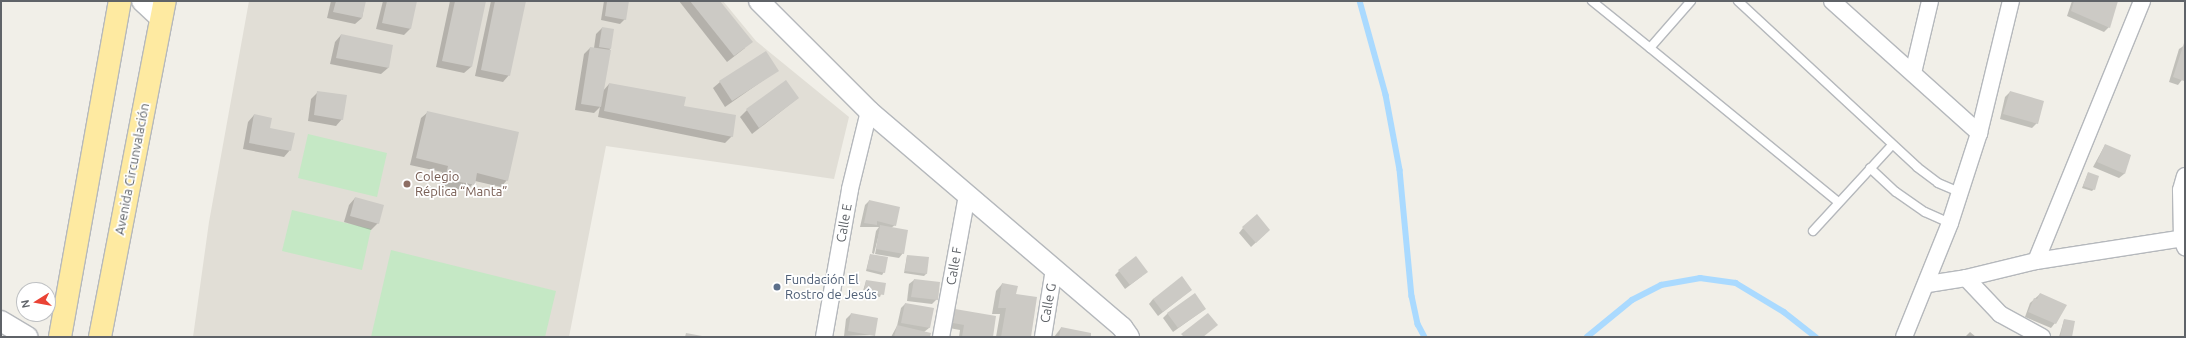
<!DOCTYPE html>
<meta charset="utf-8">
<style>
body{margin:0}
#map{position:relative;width:2186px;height:338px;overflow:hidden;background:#f1efe8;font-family:Ubuntu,sans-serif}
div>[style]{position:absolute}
.education>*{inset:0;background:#e1ded6}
.green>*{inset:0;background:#c5e8c5}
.shadow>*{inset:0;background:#0003}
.stream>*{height:5.5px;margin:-2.75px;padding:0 2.75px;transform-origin:2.75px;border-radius:2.75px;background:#aadaff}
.building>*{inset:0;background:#cccac5}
.roads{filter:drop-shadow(1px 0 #b5b8bc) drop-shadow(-1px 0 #b5b8bc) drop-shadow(0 1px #b5b8bc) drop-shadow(0 -1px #b5b8bc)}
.service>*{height:8px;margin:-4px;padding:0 4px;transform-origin:4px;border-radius:4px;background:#fff}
.minor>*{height:16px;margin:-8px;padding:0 8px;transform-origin:8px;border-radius:8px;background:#fff}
.tertiary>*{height:20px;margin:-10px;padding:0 10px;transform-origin:10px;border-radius:10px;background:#fff}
.trunk>*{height:22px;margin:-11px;padding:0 11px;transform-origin:11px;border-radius:11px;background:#feeaa1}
.dots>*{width:11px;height:11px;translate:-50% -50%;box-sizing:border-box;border:2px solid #fff;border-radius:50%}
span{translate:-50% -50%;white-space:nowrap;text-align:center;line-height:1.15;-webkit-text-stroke:3.5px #fff;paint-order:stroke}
.street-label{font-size:13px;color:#5f6368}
.education-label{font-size:13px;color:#785e54}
.left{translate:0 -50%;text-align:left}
.service-label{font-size:13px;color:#4e5e75}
.frame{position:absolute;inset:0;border:2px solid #5f6368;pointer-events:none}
.north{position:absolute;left:16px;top:282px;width:40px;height:40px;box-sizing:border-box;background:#fff;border:1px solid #bfc1c3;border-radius:50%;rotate:259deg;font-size:11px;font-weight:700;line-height:16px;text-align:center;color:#5f6368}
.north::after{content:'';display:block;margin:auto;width:14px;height:18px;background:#ea4335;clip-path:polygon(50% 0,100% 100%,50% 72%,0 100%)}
</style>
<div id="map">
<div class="education">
<div style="clip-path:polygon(249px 1px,723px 1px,756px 41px,849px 117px,834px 179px,606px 146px,569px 337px,193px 337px,209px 222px)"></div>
</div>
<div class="green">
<div style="clip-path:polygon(308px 134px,387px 153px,377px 197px,298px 178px)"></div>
<div style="clip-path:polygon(292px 210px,371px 229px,362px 270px,282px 251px)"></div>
<div style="clip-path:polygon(391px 250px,556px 291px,545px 337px,371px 337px)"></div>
</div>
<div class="shadow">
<div style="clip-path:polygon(331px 1px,365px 1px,362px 18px,355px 24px,327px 18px)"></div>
<div style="clip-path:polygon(383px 1px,416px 1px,410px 29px,404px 35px,376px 29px)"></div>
<div style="clip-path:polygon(450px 1px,485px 1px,471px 67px,464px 73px,436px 67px)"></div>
<div style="clip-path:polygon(491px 1px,525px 1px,509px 75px,503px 82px,475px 76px)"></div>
<div style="clip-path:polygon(604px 1px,628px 1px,625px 19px,620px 24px,601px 20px)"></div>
<div style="clip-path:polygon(679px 1px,719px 1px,745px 48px,727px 62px)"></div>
<div style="clip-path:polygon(2072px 1px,2117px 1px,2109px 27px,2104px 32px,2067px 16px)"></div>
<div style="clip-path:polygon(602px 28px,610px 48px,603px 91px,609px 84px,683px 107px,732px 136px,725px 143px,598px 117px,600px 107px,594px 113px,575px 110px,584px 54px,590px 48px,594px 48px,596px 34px)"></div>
<div style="clip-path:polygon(341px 35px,392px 46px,388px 68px,381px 74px,330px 64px,335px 42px)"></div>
<div style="clip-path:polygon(2185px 45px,2185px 76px,2178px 85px,2169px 82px,2179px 49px)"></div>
<div style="clip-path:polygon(778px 70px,725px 107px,713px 88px,720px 82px)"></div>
<div style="clip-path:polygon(318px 92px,342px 119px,336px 126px,308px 121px,311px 99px)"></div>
<div style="clip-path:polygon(2010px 92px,2037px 123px,2032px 128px,2000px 119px,2005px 97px)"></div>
<div style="clip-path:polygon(798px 98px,752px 134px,740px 117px,747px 110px)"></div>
<div style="clip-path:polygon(428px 112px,507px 180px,501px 187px,475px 181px,467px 191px,440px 185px,442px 172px,410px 165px,421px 118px)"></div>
<div style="clip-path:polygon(254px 115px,290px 150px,284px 157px,243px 149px,248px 122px)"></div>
<div style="clip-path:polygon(2105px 145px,2130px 156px,2124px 174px,2119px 178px,2093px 167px)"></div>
<div style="clip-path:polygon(2088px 173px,2094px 189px,2092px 191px,2082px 188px)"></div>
<div style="clip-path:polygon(355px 198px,378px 223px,371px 230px,344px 222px,349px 205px)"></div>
<div style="clip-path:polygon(869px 201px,895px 225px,891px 228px,903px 253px,899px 258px,875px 254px,880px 230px,874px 254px,872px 253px,876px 231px,879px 227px,860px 227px,865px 205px)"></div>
<div style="clip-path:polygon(1243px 228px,1265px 234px,1251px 247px,1239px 233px)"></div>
<div style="clip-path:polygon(870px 255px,884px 272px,882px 275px,866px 271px)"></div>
<div style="clip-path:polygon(907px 256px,927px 273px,924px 276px,904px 273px)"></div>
<div style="clip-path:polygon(1119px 271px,1142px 276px,1125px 289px,1115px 275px)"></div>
<div style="clip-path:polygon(914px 280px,937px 299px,932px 304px,907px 301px,909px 284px)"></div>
<div style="clip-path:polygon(866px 281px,884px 284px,880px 297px,862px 294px)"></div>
<div style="clip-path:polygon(1002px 284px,1015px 294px,1030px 337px,996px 337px,1000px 314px,992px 314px,996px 291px)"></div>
<div style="clip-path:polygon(1191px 290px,1158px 316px,1149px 304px,1153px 299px)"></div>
<div style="clip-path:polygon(2040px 294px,2055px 323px,2051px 328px,2025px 317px,2030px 303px)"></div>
<div style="clip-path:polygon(905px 304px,932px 309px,929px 328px,924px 332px,929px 337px,891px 337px,897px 326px,901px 308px)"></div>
<div style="clip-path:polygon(1205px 309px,1173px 332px,1163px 318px,1168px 313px)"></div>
<div style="clip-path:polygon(955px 310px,992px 337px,959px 337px,960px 330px,949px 328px,950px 315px)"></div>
<div style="clip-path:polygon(851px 314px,874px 335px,844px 336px,846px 319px)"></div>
<div style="clip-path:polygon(2064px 320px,2071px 337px,2059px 337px)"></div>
<div style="clip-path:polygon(1061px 328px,1090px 337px,1054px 337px)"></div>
<div style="clip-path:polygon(1970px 332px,1976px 337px,1965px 337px)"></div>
</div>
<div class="stream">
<div style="left:1360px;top:1px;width:98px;rotate:74.5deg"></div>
<div style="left:1386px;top:95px;width:76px;rotate:79.4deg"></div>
<div style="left:1400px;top:170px;width:127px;rotate:84.6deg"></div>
<div style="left:1412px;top:296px;width:29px;rotate:78deg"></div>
<div style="left:1418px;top:324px;width:15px;rotate:62deg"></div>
<div style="left:1587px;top:337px;width:58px;rotate:-39.4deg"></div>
<div style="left:1632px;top:300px;width:33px;rotate:-27deg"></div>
<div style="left:1661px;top:285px;width:40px;rotate:-10deg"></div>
<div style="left:1700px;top:278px;width:36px;rotate:8deg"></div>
<div style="left:1736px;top:283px;width:56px;rotate:31.1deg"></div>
<div style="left:1784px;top:312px;width:41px;rotate:38deg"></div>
</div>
<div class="building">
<div style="clip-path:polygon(336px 1px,366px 1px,362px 18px,333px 12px)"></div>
<div style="clip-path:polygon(387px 1px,417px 1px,411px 29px,382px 23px)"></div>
<div style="clip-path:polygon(455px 1px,486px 1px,472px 67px,442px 61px)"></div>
<div style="clip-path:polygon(495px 1px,526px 1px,510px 76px,481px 70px)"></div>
<div style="clip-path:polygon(607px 1px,629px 1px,626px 20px,605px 16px)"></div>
<div style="clip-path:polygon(690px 1px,720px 1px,753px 42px,734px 56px)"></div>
<div style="clip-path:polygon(2074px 1px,2118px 1px,2110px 28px,2071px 11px)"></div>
<div style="clip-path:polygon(602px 27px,614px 29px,611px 49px,599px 47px)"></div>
<div style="clip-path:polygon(341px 34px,393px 45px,389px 68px,336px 58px)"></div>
<div style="clip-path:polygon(2184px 43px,2185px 43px,2184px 81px,2173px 77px)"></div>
<div style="clip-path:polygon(590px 47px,611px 50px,601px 107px,581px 104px)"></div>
<div style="clip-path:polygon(766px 51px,779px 71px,732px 101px,719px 81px)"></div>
<div style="clip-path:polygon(786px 80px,799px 98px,759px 128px,746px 109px)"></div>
<div style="clip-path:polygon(609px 83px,686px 97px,684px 106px,736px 115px,733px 137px,604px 111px)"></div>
<div style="clip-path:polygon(317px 91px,347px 95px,343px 120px,314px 115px)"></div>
<div style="clip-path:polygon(2010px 91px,2044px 101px,2038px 124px,2003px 114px)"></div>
<div style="clip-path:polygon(427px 111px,519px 132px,508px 181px,477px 173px,475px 185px,445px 179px,448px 166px,416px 158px)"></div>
<div style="clip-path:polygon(254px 114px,272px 118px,270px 128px,295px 133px,291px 151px,249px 143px)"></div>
<div style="clip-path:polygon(2105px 144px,2131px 155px,2125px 174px,2097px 162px)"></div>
<div style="clip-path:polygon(2088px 172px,2099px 176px,2095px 190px,2083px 186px)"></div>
<div style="clip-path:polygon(355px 197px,384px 205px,379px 224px,350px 216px)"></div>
<div style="clip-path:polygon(869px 200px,900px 207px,896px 226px,877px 221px,877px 225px,864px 223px)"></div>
<div style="clip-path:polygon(1257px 214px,1270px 230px,1256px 243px,1242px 227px)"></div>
<div style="clip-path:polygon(880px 225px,908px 230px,904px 254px,876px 249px)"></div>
<div style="clip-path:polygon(870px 254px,888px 257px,885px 273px,867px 269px)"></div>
<div style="clip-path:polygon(907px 255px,929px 257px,927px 274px,905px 271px)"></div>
<div style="clip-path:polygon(1136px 256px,1148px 272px,1130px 285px,1118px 270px)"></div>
<div style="clip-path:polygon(1182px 276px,1192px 290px,1163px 312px,1153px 299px)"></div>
<div style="clip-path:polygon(914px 279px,940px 282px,938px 300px,911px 297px)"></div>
<div style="clip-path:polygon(866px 280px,886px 283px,884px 295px,864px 292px)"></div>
<div style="clip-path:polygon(1002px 283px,1018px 286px,1016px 294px,1037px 297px,1031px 337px,1001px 337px,1006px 308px,998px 308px)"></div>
<div style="clip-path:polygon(1195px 293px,1206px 309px,1178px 328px,1167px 313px)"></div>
<div style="clip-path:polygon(2040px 293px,2067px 305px,2056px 324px,2028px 312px,2034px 298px,2037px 299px)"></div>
<div style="clip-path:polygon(905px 303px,934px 308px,930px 328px,901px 323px)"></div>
<div style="clip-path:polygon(955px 309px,996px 316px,993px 337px,962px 337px,964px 325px,953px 323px)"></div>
<div style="clip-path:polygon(851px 313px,878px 318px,875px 336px,848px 331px)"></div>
<div style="clip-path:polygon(1208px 313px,1218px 325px,1203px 337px,1184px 337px,1181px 334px)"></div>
<div style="clip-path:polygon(2064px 319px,2075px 321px,2072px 337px,2060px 337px)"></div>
<div style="clip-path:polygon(897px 325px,931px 333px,930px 337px,894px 337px)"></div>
<div style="clip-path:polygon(1061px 327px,1091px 333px,1091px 337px,1059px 337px)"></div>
<div style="clip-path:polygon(686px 333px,702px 336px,702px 337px,685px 337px)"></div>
</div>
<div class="roads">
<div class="service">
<div style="left:1592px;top:1px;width:75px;rotate:39deg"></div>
<div style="left:1691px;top:1px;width:62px;rotate:131.1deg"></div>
<div style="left:1650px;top:48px;width:243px;rotate:39.3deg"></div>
<div style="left:1738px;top:1px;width:244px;rotate:42.8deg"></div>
<div style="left:1917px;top:167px;width:26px;rotate:37deg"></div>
<div style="left:1938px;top:183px;width:23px;rotate:23deg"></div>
<div style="left:1870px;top:168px;width:35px;rotate:43deg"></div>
<div style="left:1896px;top:192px;width:35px;rotate:35deg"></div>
<div style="left:1925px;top:212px;width:27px;rotate:24deg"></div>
<div style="left:1813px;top:231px;width:117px;rotate:-47.4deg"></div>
</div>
<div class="minor">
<div style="left:1832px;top:1px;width:198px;rotate:41.9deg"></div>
<div style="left:1913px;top:73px;width:74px;rotate:-76.7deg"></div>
<div style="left:2185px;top:176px;width:15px;rotate:106deg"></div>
<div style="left:2181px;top:190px;width:49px;rotate:88.8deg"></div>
<div style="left:2182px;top:239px;width:9px;rotate:69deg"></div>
<div style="left:2036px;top:261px;width:281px;rotate:-67.8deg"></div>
<div style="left:1966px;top:278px;width:50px;rotate:46.6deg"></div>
<div style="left:2000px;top:314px;width:48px;rotate:28.7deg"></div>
<div style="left:1928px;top:284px;width:38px;rotate:-9deg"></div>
<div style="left:1966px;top:278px;width:72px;rotate:-13.7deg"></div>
<div style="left:2036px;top:261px;width:151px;rotate:-8.8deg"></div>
<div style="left:824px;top:337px;width:150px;rotate:-80deg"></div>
<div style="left:850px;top:189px;width:80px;rotate:-76.3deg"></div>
<div style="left:941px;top:337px;width:144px;rotate:-79.6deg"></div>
<div style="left:1043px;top:337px;width:69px;rotate:-80.8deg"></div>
<div style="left:1904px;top:337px;width:123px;rotate:-68deg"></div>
<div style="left:1950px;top:223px;width:95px;rotate:-72.1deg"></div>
<div style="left:1979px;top:133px;width:136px;rotate:-76.4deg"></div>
</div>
<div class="tertiary">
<div style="left:142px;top:1px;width:25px;rotate:43deg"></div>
<div style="left:759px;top:1px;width:156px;rotate:45deg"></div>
<div style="left:869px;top:111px;width:333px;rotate:40.5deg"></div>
<div style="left:1122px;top:327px;width:12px;rotate:55deg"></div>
<div style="left:1px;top:321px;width:31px;rotate:31deg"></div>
</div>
<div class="trunk">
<div style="left:60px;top:337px;width:341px;rotate:-79.9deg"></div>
<div style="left:100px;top:337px;width:342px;rotate:-79.1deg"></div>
</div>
</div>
<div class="dots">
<div style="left:407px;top:184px;background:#8d6e63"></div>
<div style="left:777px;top:287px;background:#5c6f8a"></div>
</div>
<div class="street-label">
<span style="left:132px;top:169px;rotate:-79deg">Avenida Circunvalación</span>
<span style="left:844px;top:223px;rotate:-80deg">Calle E</span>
<span style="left:954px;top:266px;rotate:-80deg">Calle F</span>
<span style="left:1048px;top:303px;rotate:-80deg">Calle G</span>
</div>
<div class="education-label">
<span class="left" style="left:415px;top:184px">Colegio<br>Réplica “Manta”</span>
</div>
<div class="service-label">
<span class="left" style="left:785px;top:287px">Fundación El<br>Rostro de Jesús</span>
</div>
<div class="frame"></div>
<div class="north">N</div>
</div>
